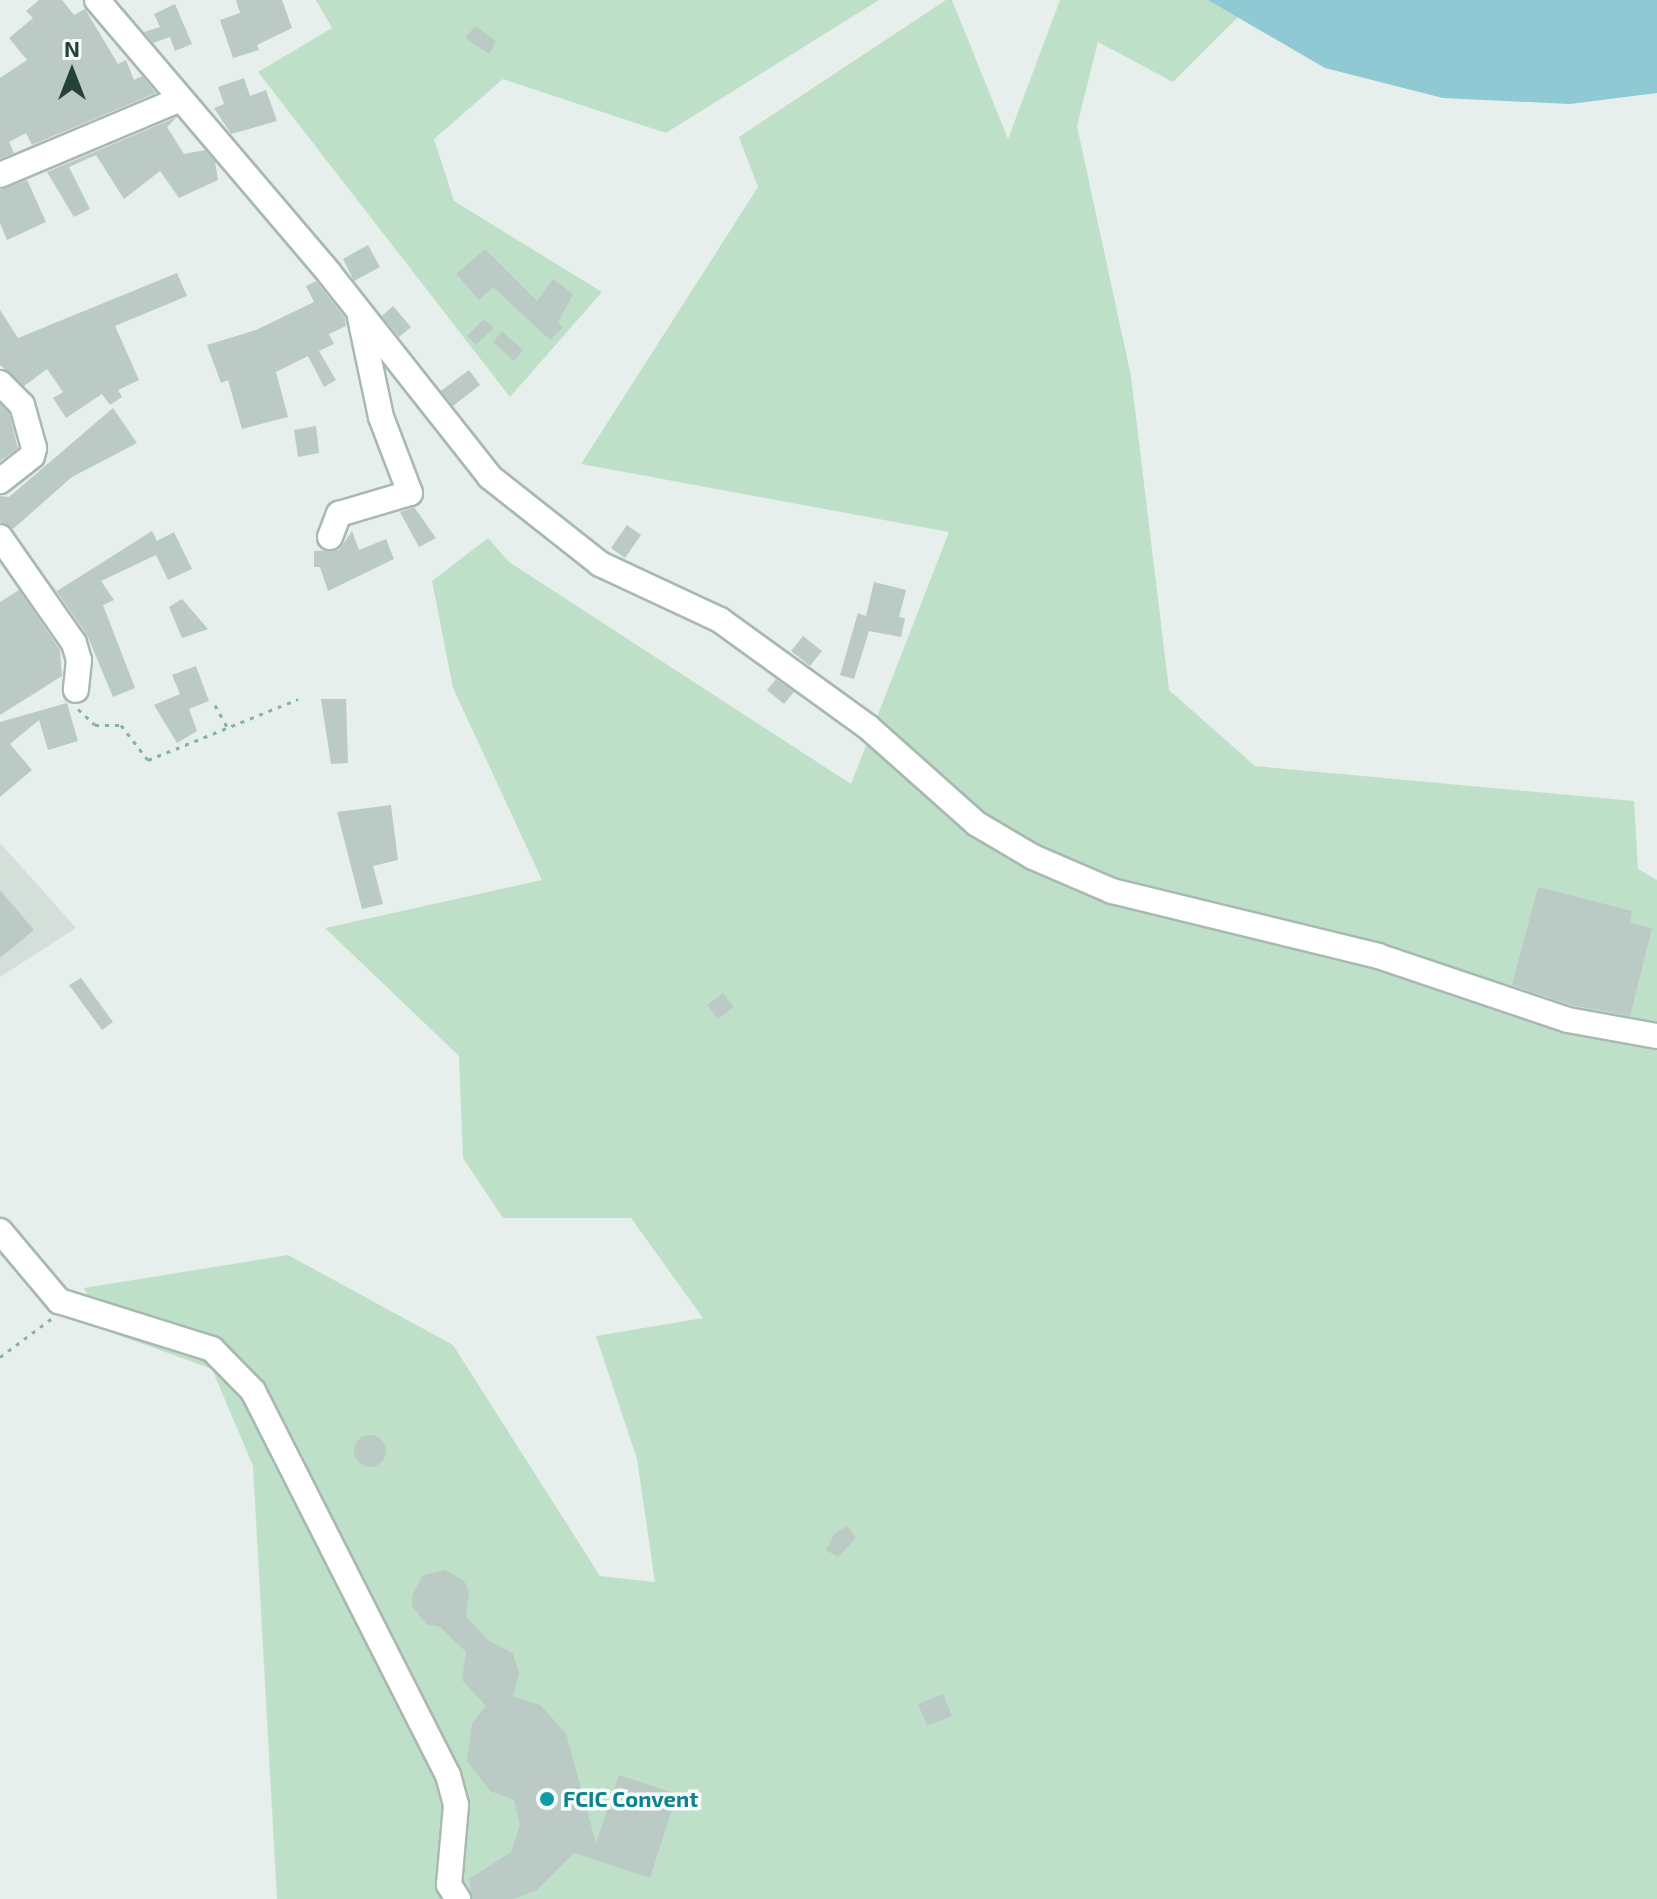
<!DOCTYPE html>
<style>
body{margin:0}
#map{position:relative;width:1657px;height:1899px;overflow:hidden;background:#e6efeb;font-family:"Exo 2",sans-serif}
div>[style]{position:absolute}
.built>*{inset:0;background:#d4dfda}
.green>*{inset:0;background:#bfe0c8}
.water>*{inset:0;background:#8ec9d4}
.building>*{inset:0;background:#bbcac4}
.round{border-radius:50%}
.path>*{height:3px;margin-top:-1.5px;transform-origin:0;background:repeating-linear-gradient(90deg,#86b3a5 0 4px,transparent 0 10px)}
.roads{filter:drop-shadow(2px 0 #a8b8b2) drop-shadow(-2px 0 #a8b8b2) drop-shadow(0 2px #a8b8b2) drop-shadow(0 -2px #a8b8b2)}
.minor>*{height:24px;margin:-12px;padding:0 12px;transform-origin:12px;border-radius:12px;background:#fff}
.dots>*{width:22px;height:22px;translate:-50% -50%;box-sizing:border-box;border:4px solid #f7fbf9;border-radius:50%}
span{translate:-50% -50%;white-space:nowrap;text-align:center;line-height:1.15;-webkit-text-stroke:7px #f7fbf9;paint-order:stroke}
.culture-label{font-size:22px;color:#0d838f;font-weight:700}
.left{translate:0 -50%;text-align:left}
.north{position:absolute;left:32px;top:32px;width:80px;height:80px;-webkit-text-stroke:6px #f7fbf9;paint-order:stroke;rotate:0deg;font-size:22px;font-weight:700;line-height:32px;text-align:center;color:#24423a}
.north::after{content:'';display:block;margin:auto;width:28px;height:36px;background:#24423a;clip-path:polygon(50% 0,100% 100%,50% 72%,0 100%)}
</style>
<div id="map">
<div class="built">
<div style="clip-path:polygon(0 843px,76px 928px,0 977px)"></div>
</div>
<div class="green">
<div style="clip-path:polygon(316px 0,879px 0,666px 133px,503px 79px,434px 139px,454px 201px,602px 292px,510px 397px,258px 72px,332px 28px)"></div>
<div style="clip-path:polygon(946px 0,952px 0,1008px 139px,1060px 0,1208px 0,1238px 17px,1173px 82px,1098px 42px,1077px 126px,1131px 376px,1169px 690px,1255px 766px,1634px 801px,1638px 869px,1657px 880px,1657px 1899px,277px 1899px,253px 1466px,212px 1369px,107px 1331px,84px 1288px,288px 1255px,453px 1345px,600px 1576px,655px 1582px,637px 1459px,596px 1336px,703px 1318px,631px 1218px,503px 1218px,463px 1158px,459px 1056px,325px 928px,542px 880px,453px 688px,432px 581px,488px 538px,509px 562px,851px 784px,949px 532px,581px 464px,758px 187px,739px 137px)"></div>
</div>
<div class="water">
<div style="clip-path:polygon(1208px 0,1657px 0,1657px 93px,1570px 104px,1443px 98px,1325px 68px)"></div>
</div>
<div class="building">
<div style="clip-path:polygon(39px 0,62px 0,74px 15px,85px 9px,118px 64px,126px 60px,134px 80px,142px 76px,156px 93px,32px 145px,26px 133px,9px 142px,14px 153px,0 159px,0 78px,27px 60px,9px 38px,33px 18px,26px 11px)"></div>
<div style="clip-path:polygon(236px 0,282px 0,292px 28px,257px 45px,259px 50px,233px 58px,220px 20px,240px 13px)"></div>
<div style="clip-path:polygon(175px 4px,192px 44px,175px 51px,170px 37px,153px 43px,144px 32px,160px 27px,154px 14px)"></div>
<div style="clip-path:polygon(475px 26px,496px 41px,489px 54px,465px 38px)"></div>
<div style="clip-path:polygon(244px 78px,250px 96px,266px 90px,277px 121px,231px 134px,214px 108px,224px 104px,218px 87px)"></div>
<div style="clip-path:polygon(177px 117px,167px 127px,184px 154px,205px 150px,215px 161px,218px 180px,179px 198px,160px 171px,124px 199px,96px 155px,69px 167px,90px 209px,74px 217px,47px 172px)"></div>
<div style="clip-path:polygon(27px 180px,46px 222px,7px 240px,0 223px,0 190px)"></div>
<div style="clip-path:polygon(368px 245px,380px 267px,354px 281px,343px 259px)"></div>
<div style="clip-path:polygon(485px 249px,537px 301px,553px 279px,573px 294px,558px 323px,563px 327px,550px 340px,493px 287px,479px 300px,456px 274px)"></div>
<div style="clip-path:polygon(177px 273px,187px 296px,115px 326px,139px 380px,118px 390px,122px 397px,110px 405px,102px 394px,66px 418px,53px 398px,63px 392px,47px 369px,24px 386px,0 365px,0 310px,18px 338px)"></div>
<div style="clip-path:polygon(316px 281px,345px 318px,346px 326px,329px 334px,334px 344px,319px 351px,336px 380px,324px 387px,308px 356px,276px 372px,288px 417px,242px 429px,228px 380px,221px 383px,207px 345px,256px 330px,314px 302px,306px 286px)"></div>
<div style="clip-path:polygon(393px 306px,411px 327px,399px 337px,382px 316px)"></div>
<div style="clip-path:polygon(484px 319px,494px 328px,476px 345px,467px 336px)"></div>
<div style="clip-path:polygon(502px 331px,523px 350px,514px 361px,493px 342px)"></div>
<div style="clip-path:polygon(469px 370px,480px 385px,453px 406px,441px 391px)"></div>
<div style="clip-path:polygon(0 404px,9px 413px,18px 448px,0 461px)"></div>
<div style="clip-path:polygon(113px 408px,137px 443px,72px 477px,13px 529px,0 522px,0 496px,9px 497px)"></div>
<div style="clip-path:polygon(316px 426px,319px 453px,298px 457px,294px 430px)"></div>
<div style="clip-path:polygon(414px 507px,436px 538px,419px 547px,400px 512px)"></div>
<div style="clip-path:polygon(627px 525px,641px 535px,625px 558px,611px 548px)"></div>
<div style="clip-path:polygon(152px 531px,157px 541px,174px 532px,192px 569px,168px 580px,156px 555px,101px 581px,114px 600px,103px 605px,135px 688px,113px 697px,87px 635px,48px 579px,57px 591px)"></div>
<div style="clip-path:polygon(352px 531px,359px 550px,386px 539px,394px 559px,328px 591px,320px 567px,314px 567px,314px 551px,339px 550px)"></div>
<div style="clip-path:polygon(874px 582px,906px 590px,899px 617px,905px 618px,901px 637px,869px 631px,854px 679px,840px 675px,858px 613px,866px 616px)"></div>
<div style="clip-path:polygon(19px 590px,60px 650px,62px 676px,0 715px,0 602px)"></div>
<div style="clip-path:polygon(182px 599px,208px 629px,182px 638px,169px 607px)"></div>
<div style="clip-path:polygon(803px 636px,822px 651px,810px 666px,791px 651px)"></div>
<div style="clip-path:polygon(196px 666px,209px 701px,189px 709px,197px 731px,177px 743px,154px 705px,180px 694px,172px 675px)"></div>
<div style="clip-path:polygon(776px 679px,794px 692px,784px 704px,767px 690px)"></div>
<div style="clip-path:polygon(321px 699px,346px 699px,348px 763px,331px 764px)"></div>
<div style="clip-path:polygon(67px 703px,78px 741px,48px 750px,39px 720px,10px 744px,32px 770px,0 797px,0 722px)"></div>
<div style="clip-path:polygon(391px 805px,398px 860px,373px 866px,383px 904px,362px 909px,337px 812px)"></div>
<div style="clip-path:polygon(1538px 887px,1632px 911px,1630px 923px,1652px 928px,1630px 1016px,1572px 1005px,1512px 985px)"></div>
<div style="clip-path:polygon(0 890px,34px 930px,0 958px)"></div>
<div style="clip-path:polygon(81px 978px,113px 1022px,102px 1030px,69px 985px)"></div>
<div style="clip-path:polygon(723px 993px,734px 1007px,718px 1019px,707px 1005px)"></div>
<div class="round" style="left:354px;top:1435px;width:32px;height:32px"></div>
<div style="clip-path:polygon(848px 1526px,856px 1538px,838px 1557px,826px 1550px,835px 1533px)"></div>
<div style="clip-path:polygon(445px 1570px,464px 1581px,469px 1591px,466px 1616px,488px 1640px,513px 1653px,519px 1674px,513px 1696px,540px 1705px,566px 1733px,596px 1843px,619px 1775px,677px 1794px,650px 1878px,574px 1853px,537px 1890px,514px 1899px,473px 1899px,469px 1879px,511px 1852px,520px 1825px,514px 1800px,490px 1791px,467px 1761px,472px 1723px,486px 1706px,462px 1680px,466px 1652px,440px 1627px,426px 1624px,412px 1606px,412px 1595px,423px 1575px)"></div>
<div style="clip-path:polygon(943px 1694px,952px 1716px,927px 1726px,918px 1704px)"></div>
</div>
<div class="path">
<div style="left:215px;top:705px;width:26px;rotate:61deg"></div>
<div style="left:78px;top:709px;width:23px;rotate:43deg"></div>
<div style="left:95px;top:725px;width:26px"></div>
<div style="left:121px;top:725px;width:44px;rotate:52.4deg"></div>
<div style="left:148px;top:760px;width:162px;rotate:-22.1deg"></div>
<div style="left:0;top:1357px;width:64px;rotate:-36.7deg"></div>
</div>
<div class="roads">
<div class="minor">
<div style="left:97px;top:0;width:358px;rotate:49.6deg"></div>
<div style="left:329px;top:273px;width:260px;rotate:51.7deg"></div>
<div style="left:490px;top:477px;width:140px;rotate:38.3deg"></div>
<div style="left:600px;top:564px;width:132px;rotate:25deg"></div>
<div style="left:720px;top:620px;width:183px;rotate:35.9deg"></div>
<div style="left:868px;top:727px;width:146px;rotate:41.7deg"></div>
<div style="left:977px;top:824px;width:65px;rotate:30.5deg"></div>
<div style="left:1033px;top:857px;width:86px;rotate:23.3deg"></div>
<div style="left:1112px;top:891px;width:274px;rotate:13.7deg"></div>
<div style="left:1378px;top:956px;width:200px;rotate:18.6deg"></div>
<div style="left:1568px;top:1020px;width:90px;rotate:10.2deg"></div>
<div style="left:0;top:175px;width:196px;rotate:-22.8deg"></div>
<div style="left:0;top:383px;width:31px;rotate:45deg"></div>
<div style="left:22px;top:405px;width:45px;rotate:74.4deg"></div>
<div style="left:34px;top:448px;width:8px;rotate:104deg"></div>
<div style="left:32px;top:456px;width:41px;rotate:142deg"></div>
<div style="left:0;top:537px;width:129px;rotate:55.1deg"></div>
<div style="left:74px;top:643px;width:18px;rotate:74deg"></div>
<div style="left:79px;top:660px;width:30px;rotate:96deg"></div>
<div style="left:330px;top:537px;width:25px;rotate:-69deg"></div>
<div style="left:339px;top:514px;width:74px;rotate:-16.5deg"></div>
<div style="left:410px;top:493px;width:81px;rotate:-110.9deg"></div>
<div style="left:381px;top:417px;width:102px;rotate:-101.9deg"></div>
<div style="left:0;top:1231px;width:92px;rotate:49.9deg"></div>
<div style="left:59px;top:1301px;width:160px;rotate:17.4deg"></div>
<div style="left:212px;top:1349px;width:59px;rotate:45.7deg"></div>
<div style="left:253px;top:1391px;width:431px;rotate:63.1deg"></div>
<div style="left:448px;top:1775px;width:31px;rotate:75deg"></div>
<div style="left:456px;top:1805px;width:80px;rotate:95deg"></div>
<div style="left:449px;top:1885px;width:17px;rotate:57deg"></div>
</div>
</div>
<div class="dots">
<div style="left:547px;top:1799px;background:#0f9aa8"></div>
</div>
<div class="culture-label">
<span class="left" style="left:563px;top:1799px">FCIC Convent</span>
</div>
<div class="north">N</div>
</div>
